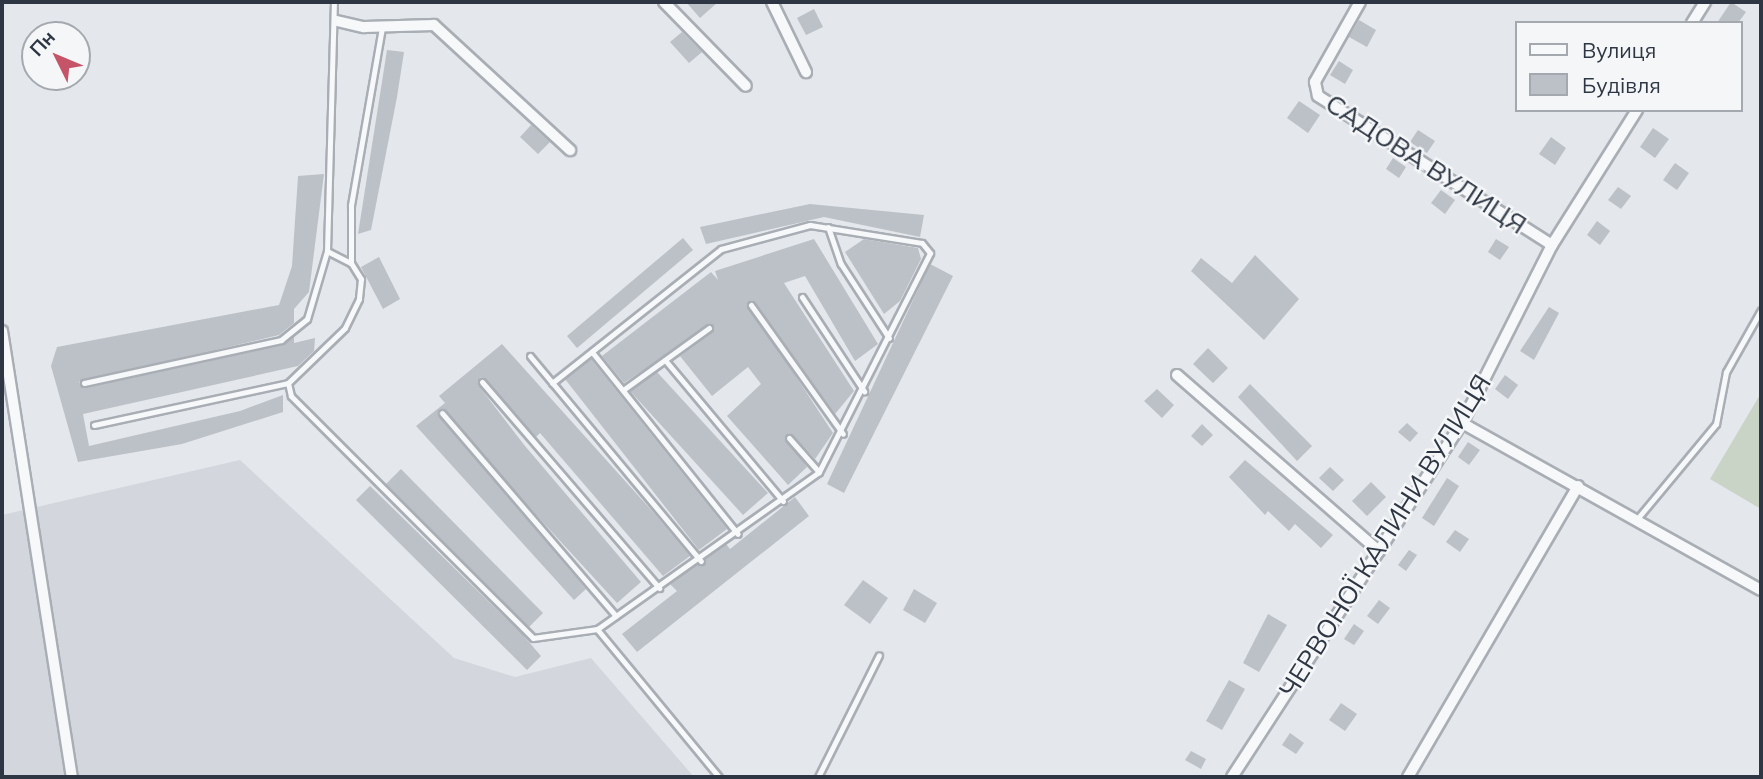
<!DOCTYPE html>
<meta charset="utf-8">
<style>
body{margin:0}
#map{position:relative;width:1763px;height:779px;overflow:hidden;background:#e4e7eb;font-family:Mulish,sans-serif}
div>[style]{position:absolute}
.built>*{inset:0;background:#d3d6dd}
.green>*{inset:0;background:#cad4c6}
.building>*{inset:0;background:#bcc1c8}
.roads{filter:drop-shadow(2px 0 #a9aeb5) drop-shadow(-2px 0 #a9aeb5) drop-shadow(0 2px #a9aeb5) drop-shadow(0 -2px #a9aeb5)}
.service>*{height:5px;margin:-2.5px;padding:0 2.5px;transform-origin:2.5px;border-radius:2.5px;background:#f7f8fa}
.minor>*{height:10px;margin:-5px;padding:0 5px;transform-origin:5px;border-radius:5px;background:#f7f8fa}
span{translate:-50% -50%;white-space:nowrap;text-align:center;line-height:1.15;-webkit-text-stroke:5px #f4f6f8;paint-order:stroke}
.street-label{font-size:26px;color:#2d3642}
.frame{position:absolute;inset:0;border:4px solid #2d3642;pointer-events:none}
.legend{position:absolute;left:1515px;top:21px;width:228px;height:91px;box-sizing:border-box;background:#f4f6f8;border:2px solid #a4a9af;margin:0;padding:9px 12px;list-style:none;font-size:21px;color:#2d3642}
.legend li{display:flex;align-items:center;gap:14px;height:35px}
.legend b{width:35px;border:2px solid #a4a9af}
.north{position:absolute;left:21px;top:21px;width:70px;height:70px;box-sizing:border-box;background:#f4f6f8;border:2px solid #a4a9af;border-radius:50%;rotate:313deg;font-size:19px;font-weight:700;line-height:28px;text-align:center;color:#2d3642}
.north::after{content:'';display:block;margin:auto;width:24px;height:32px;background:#c55469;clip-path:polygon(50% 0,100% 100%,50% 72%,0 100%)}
</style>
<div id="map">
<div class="built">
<div style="clip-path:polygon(240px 460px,454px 658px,515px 677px,591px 658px,694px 777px,2px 777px,2px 515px)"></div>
</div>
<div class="green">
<div style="clip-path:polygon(1761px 393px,1761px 509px,1710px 479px)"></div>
</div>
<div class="building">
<div style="clip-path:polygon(686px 2px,718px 2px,700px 18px)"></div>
<div style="clip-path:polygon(1731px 2px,1746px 12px,1738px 23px,1717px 23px)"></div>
<div style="clip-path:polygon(814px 9px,823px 27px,806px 35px,797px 18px)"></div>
<div style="clip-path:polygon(1359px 20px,1376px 30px,1367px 47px,1349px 37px)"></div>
<div style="clip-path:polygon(682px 32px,702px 52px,689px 63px,670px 42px)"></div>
<div style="clip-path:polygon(387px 50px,404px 52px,397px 97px,371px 230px,358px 234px)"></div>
<div style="clip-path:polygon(1339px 61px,1353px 70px,1345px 84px,1330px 75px)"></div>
<div style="clip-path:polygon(1299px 101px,1320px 115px,1308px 133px,1287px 118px)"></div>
<div style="clip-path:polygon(531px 125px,550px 142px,538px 154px,520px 137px)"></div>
<div style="clip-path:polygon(1653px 128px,1669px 139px,1655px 158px,1640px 147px)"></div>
<div style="clip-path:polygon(1418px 130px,1435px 141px,1427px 153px,1410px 142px)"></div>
<div style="clip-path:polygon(1551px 137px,1566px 148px,1555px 165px,1539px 154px)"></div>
<div style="clip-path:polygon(1393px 158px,1406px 167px,1399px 178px,1386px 169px)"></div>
<div style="clip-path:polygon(1675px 163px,1689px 173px,1677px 190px,1663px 180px)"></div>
<div style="clip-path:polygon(324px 174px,309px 292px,294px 309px,294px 323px,279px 335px,79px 382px,85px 388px,282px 345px,294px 336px,294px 343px,315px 338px,314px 351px,298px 366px,83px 414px,89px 446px,240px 411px,283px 395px,283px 412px,182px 444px,78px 462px,51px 366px,57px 347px,279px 305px,292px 266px,298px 176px)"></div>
<div style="clip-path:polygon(1618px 187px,1631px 196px,1621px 209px,1608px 200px)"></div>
<div style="clip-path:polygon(1441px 190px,1455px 200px,1445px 214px,1431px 203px)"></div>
<div style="clip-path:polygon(810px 204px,924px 215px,920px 237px,824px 217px,706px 244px,700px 227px)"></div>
<div style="clip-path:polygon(1597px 221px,1610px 231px,1600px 245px,1587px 235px)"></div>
<div style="clip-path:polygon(683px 238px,693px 250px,577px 348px,567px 336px)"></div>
<div style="clip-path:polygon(814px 239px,878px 344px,855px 361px,805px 276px,784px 283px,854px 391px,835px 414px,755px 302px,747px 302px,833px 433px,815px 459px,792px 434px,785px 435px,807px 467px,788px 485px,727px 416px,761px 384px,748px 367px,712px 396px,680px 356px,713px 332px,712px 324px,624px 383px,602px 356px,711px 272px,718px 280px,715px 271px)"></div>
<div style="clip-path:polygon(864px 239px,918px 248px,921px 259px,900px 301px,884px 314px,845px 252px)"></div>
<div style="clip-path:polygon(1496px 239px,1509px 247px,1500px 260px,1488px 252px)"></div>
<div style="clip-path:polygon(1255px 255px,1299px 299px,1264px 340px,1191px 271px,1201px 258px,1232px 283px)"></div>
<div style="clip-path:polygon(379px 257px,400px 299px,383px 309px,361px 267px)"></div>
<div style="clip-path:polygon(930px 264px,953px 276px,844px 493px,827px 484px)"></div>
<div style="clip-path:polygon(1549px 307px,1559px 313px,1534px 360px,1520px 351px)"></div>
<div style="clip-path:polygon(502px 344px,653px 512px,690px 556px,663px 576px,540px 433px,536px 437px,480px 377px,478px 385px,525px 446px,641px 582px,617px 603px,439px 409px,438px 416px,586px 589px,574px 600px,416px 426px,445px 403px,439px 396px)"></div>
<div style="clip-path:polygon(1208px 348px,1228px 368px,1213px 383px,1193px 364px)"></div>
<div style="clip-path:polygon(591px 359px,727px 529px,699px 550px,565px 379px)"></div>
<div style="clip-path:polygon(657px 372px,768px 493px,743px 515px,630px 391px)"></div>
<div style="clip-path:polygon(1505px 375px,1518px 385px,1508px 399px,1495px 389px)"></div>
<div style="clip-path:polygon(1250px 384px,1312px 446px,1297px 461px,1238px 397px)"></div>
<div style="clip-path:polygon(1157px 389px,1174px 405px,1162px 418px,1144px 401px)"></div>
<div style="clip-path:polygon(1407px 423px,1418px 433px,1410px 442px,1398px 432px)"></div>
<div style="clip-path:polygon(1202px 424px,1213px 435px,1202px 446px,1191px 436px)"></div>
<div style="clip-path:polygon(1468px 442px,1480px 450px,1469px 465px,1458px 457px)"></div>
<div style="clip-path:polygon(1245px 460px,1333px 535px,1321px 548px,1295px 524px,1289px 531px,1268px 511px,1265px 515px,1229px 477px)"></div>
<div style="clip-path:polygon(1330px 467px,1344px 480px,1333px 491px,1319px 478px)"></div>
<div style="clip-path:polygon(401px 469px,543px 613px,529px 627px,386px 484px)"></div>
<div style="clip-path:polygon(1447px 478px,1459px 486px,1434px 526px,1422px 518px)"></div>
<div style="clip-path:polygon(1371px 482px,1386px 497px,1367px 516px,1352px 501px)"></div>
<div style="clip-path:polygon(370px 486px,522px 634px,541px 656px,527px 670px,356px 500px)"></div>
<div style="clip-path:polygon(795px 497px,809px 516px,637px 652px,622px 634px,677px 591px,670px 584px,726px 544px,730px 549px)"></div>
<div style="clip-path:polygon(1455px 530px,1469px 539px,1460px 552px,1446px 542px)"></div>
<div style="clip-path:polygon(1409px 550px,1417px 555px,1406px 571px,1398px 565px)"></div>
<div style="clip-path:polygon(863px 580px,888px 598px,870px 624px,844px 605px)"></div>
<div style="clip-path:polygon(914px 589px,937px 603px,925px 623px,903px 610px)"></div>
<div style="clip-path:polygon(1379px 600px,1390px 608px,1378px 624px,1367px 616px)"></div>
<div style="clip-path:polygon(1268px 614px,1287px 625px,1259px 672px,1243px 663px)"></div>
<div style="clip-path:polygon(1354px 624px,1364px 631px,1354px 645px,1344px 639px)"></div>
<div style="clip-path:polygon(1229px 680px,1245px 689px,1222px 730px,1206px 721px)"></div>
<div style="clip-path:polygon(1341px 703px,1357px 714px,1345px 731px,1329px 720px)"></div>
<div style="clip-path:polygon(1290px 733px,1304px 743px,1296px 754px,1282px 745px)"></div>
<div style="clip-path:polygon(1191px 751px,1206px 759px,1201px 769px,1185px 760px)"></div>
</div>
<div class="roads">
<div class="service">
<div style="left:828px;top:227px;width:39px;rotate:71deg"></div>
<div style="left:841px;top:264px;width:88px;rotate:57deg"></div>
<div style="left:327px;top:251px;width:27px;rotate:27deg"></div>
<div style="left:351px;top:263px;width:19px;rotate:58deg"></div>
<div style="left:361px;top:279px;width:20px;rotate:96deg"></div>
<div style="left:359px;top:299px;width:32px;rotate:116deg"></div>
<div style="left:345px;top:328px;width:79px;rotate:136deg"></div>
<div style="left:288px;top:383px;width:13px;rotate:77deg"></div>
<div style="left:291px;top:396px;width:342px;rotate:45deg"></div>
<div style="left:533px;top:638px;width:65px;rotate:-8deg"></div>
<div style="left:597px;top:629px;width:192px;rotate:50.5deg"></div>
<div style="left:351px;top:263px;width:58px;rotate:-90deg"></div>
<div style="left:351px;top:205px;width:181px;rotate:-80.1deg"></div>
<div style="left:802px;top:297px;width:113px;rotate:56.6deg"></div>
<div style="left:751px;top:305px;width:158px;rotate:54.5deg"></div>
<div style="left:592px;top:352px;width:233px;rotate:51.3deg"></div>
<div style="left:530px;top:356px;width:267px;rotate:50.2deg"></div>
<div style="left:665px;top:360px;width:184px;rotate:50.1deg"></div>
<div style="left:482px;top:382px;width:272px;rotate:49.3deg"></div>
<div style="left:84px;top:383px;width:202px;rotate:-12.3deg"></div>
<div style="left:281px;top:340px;width:33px;rotate:-39deg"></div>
<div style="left:307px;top:319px;width:71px;rotate:-73.6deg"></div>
<div style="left:327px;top:251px;width:249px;rotate:-88.4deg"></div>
<div style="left:552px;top:383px;width:216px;rotate:-38.4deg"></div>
<div style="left:721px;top:249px;width:92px;rotate:-15.1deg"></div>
<div style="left:810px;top:225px;width:113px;rotate:9.1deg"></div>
<div style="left:922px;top:243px;width:13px;rotate:51deg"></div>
<div style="left:930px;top:253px;width:246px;rotate:116.9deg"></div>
<div style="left:819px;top:472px;width:272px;rotate:144.7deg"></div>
<div style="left:623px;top:390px;width:106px;rotate:-35.8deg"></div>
<div style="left:442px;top:413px;width:267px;rotate:49.4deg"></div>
<div style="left:94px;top:425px;width:198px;rotate:-12.2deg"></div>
<div style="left:789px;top:438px;width:45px;rotate:48.6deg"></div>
<div style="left:1637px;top:519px;width:124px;rotate:-50.3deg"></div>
<div style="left:1716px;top:424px;width:53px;rotate:-79.1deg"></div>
<div style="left:1726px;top:372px;width:71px;rotate:-60.6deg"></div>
<div style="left:818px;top:777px;width:136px;rotate:-63.4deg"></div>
</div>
<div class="minor">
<div style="left:664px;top:2px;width:117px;rotate:45.7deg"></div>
<div style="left:772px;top:2px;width:78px;rotate:64.1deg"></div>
<div style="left:1360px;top:2px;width:92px;rotate:119.4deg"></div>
<div style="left:1315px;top:82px;width:14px;rotate:78deg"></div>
<div style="left:1318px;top:96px;width:277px;rotate:32.5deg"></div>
<div style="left:337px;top:21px;width:28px;rotate:13deg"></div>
<div style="left:364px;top:27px;width:70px;rotate:-1.6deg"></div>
<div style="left:434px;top:25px;width:185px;rotate:42.6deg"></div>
<div style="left:1692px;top:23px;width:25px;rotate:-58deg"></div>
<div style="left:2px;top:331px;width:451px;rotate:81.1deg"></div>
<div style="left:1177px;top:375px;width:268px;rotate:41.1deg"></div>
<div style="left:1462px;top:423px;width:342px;rotate:29.2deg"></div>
<div style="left:1232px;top:777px;width:422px;rotate:-57deg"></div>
<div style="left:1462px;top:423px;width:199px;rotate:-63.2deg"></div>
<div style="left:1552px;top:245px;width:160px;rotate:-57.8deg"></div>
<div style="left:1408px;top:777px;width:337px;rotate:-59.7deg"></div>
</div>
</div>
<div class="street-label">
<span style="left:1426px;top:164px;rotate:33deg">САДОВА ВУЛИЦЯ</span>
<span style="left:1385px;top:536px;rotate:-58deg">ЧЕРВОНОЇ КАЛИНИ ВУЛИЦЯ</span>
</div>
<div class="frame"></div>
<ul class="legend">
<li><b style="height:9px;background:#f7f8fa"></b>Вулиця</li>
<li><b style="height:19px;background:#bcc1c8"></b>Будівля</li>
</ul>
<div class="north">Пн</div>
</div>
